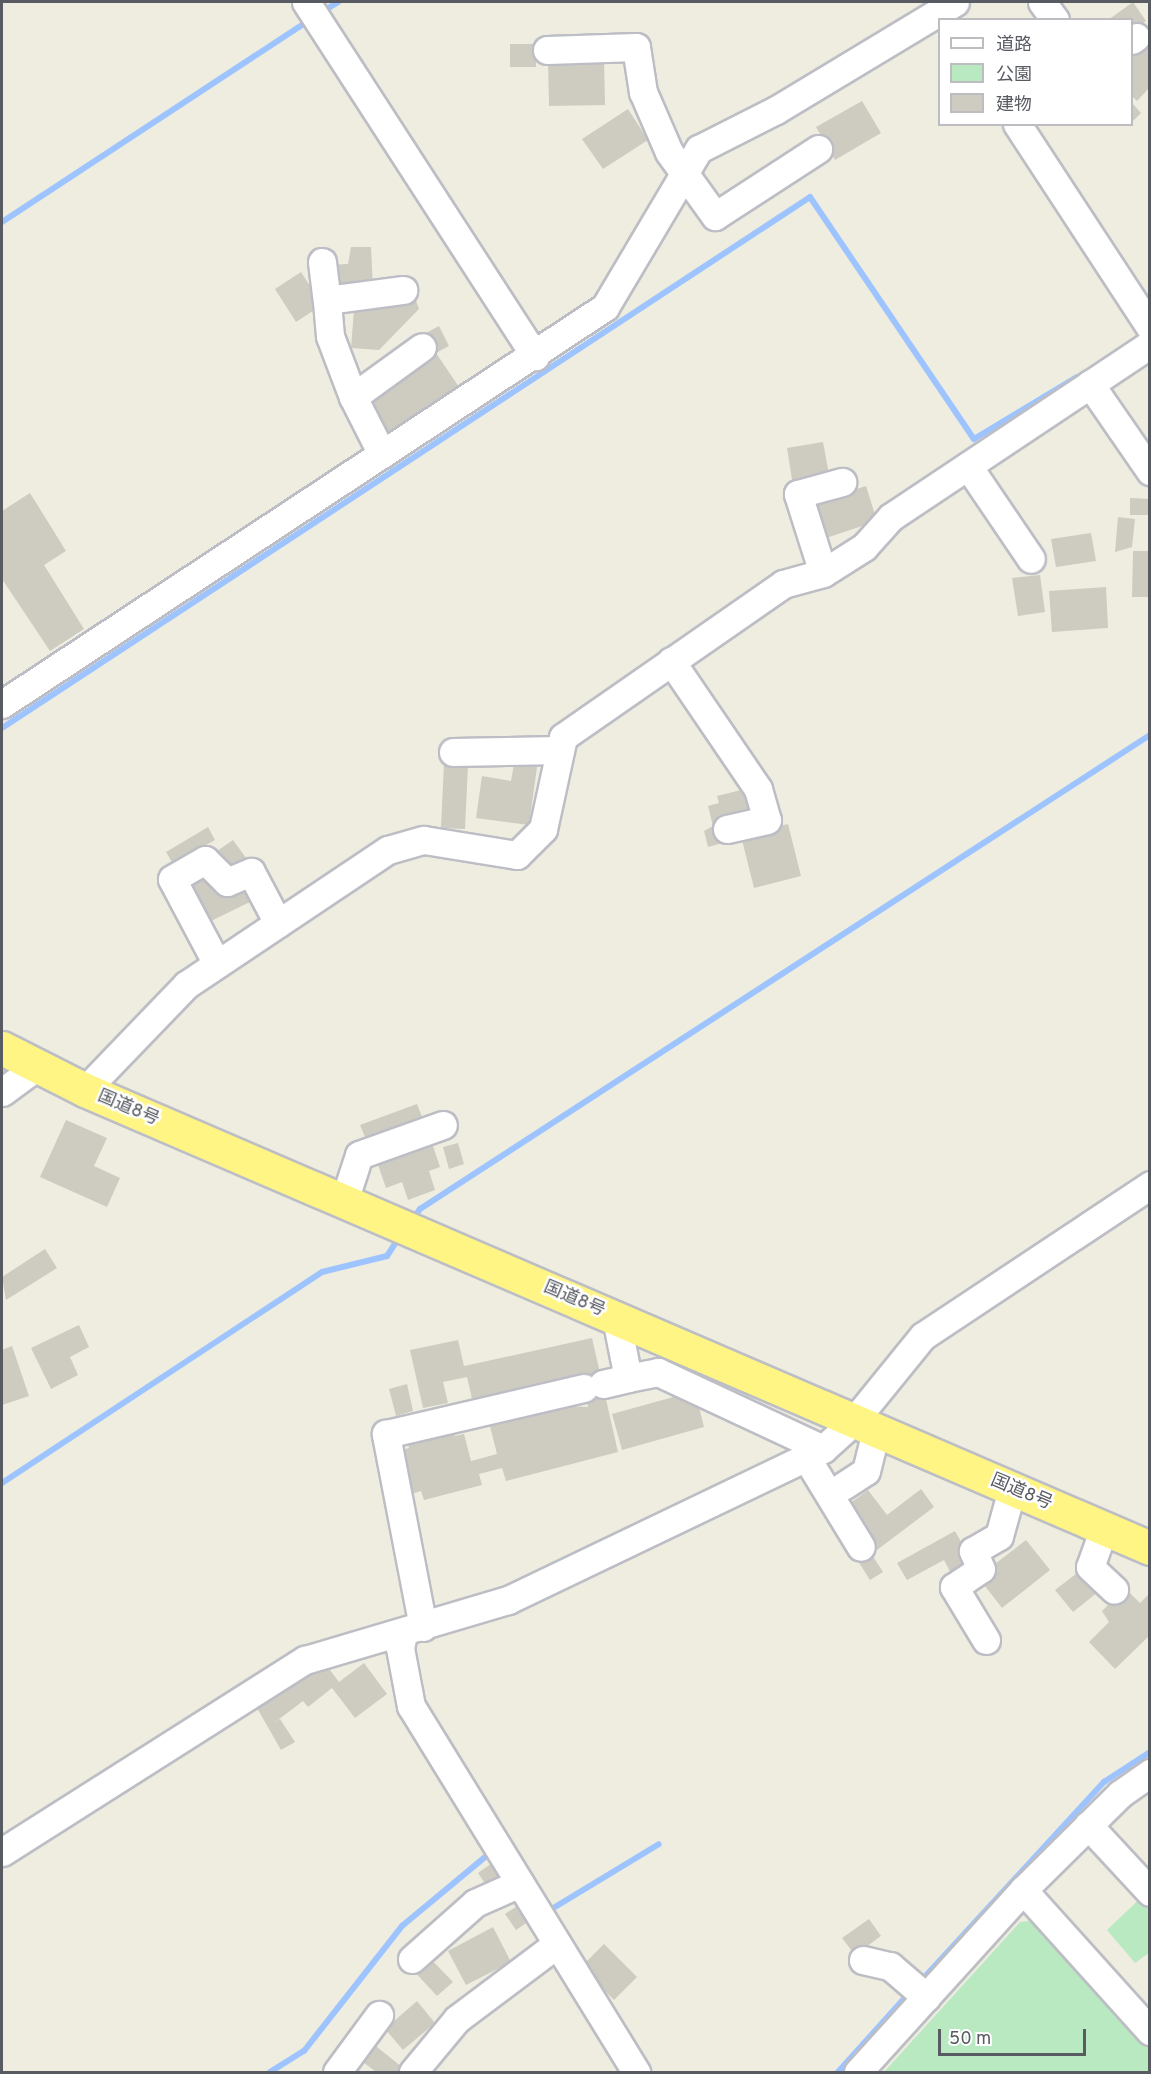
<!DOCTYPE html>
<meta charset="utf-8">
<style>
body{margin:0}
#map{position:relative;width:1151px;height:2074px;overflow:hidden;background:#eeede0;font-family:Overpass,"Noto Sans JP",sans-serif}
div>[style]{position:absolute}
.green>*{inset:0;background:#b9e9c1}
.stream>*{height:6px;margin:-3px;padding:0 3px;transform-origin:3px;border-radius:3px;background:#9ec4ff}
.building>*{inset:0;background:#ceccc1}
.roads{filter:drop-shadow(2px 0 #bdbec5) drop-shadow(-2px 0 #bdbec5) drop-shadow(0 2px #bdbec5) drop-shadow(0 -2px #bdbec5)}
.minor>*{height:27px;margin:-13.5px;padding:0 13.5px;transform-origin:13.5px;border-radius:13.5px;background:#fff}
.highway>*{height:33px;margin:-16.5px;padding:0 16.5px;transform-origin:16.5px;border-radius:16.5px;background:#fff585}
span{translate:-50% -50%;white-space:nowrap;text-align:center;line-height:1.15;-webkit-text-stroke:5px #fff;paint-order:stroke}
.street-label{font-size:18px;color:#595b63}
.frame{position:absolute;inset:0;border:3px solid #595b63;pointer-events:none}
.legend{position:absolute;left:938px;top:18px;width:195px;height:108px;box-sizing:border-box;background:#fff;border:2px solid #bdbdc1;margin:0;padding:8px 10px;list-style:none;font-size:18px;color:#595b63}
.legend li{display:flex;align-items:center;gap:12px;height:30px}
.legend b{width:30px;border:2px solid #bdbdc1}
.scale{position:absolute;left:938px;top:2029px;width:148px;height:27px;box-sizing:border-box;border:3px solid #595b63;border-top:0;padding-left:8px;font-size:18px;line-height:21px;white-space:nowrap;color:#595b63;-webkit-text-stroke:4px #fff;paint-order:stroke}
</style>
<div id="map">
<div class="green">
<div style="clip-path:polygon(1148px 1891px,1149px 1953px,1135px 1963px,1107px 1930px)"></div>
<div style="clip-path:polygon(1035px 1920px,1149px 2048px,1149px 2072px,884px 2072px,1020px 1922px)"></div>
</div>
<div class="stream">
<div style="left:320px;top:13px;width:21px;rotate:-31deg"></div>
<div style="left:2px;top:222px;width:367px;rotate:-33.3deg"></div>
<div style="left:2px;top:728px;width:967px;rotate:-33.31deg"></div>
<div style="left:810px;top:197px;width:292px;rotate:55.9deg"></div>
<div style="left:974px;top:439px;width:120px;rotate:-31deg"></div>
<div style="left:411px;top:1221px;width:15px;rotate:-53deg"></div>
<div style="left:420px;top:1209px;width:870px;rotate:-33deg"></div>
<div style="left:2px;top:1483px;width:383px;rotate:-33.4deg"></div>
<div style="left:322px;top:1272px;width:67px;rotate:-13.8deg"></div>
<div style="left:387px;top:1256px;width:24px;rotate:-57deg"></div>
<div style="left:550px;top:1910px;width:127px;rotate:-31.2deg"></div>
<div style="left:920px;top:1982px;width:272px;rotate:-47.4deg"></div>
<div style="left:1104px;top:1782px;width:55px;rotate:-33.1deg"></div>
<div style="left:270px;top:2072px;width:40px;rotate:-32deg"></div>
<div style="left:304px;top:2051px;width:159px;rotate:-51.9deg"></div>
<div style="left:402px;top:1926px;width:116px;rotate:-39.7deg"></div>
<div style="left:838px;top:2072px;width:109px;rotate:-48deg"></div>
</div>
<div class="building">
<div style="clip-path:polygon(1133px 2px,1146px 21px,1132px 31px,1132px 20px,1108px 20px)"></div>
<div style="clip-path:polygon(1150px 26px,1150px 87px,1137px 101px,1132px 96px,1132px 46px)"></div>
<div style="clip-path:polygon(510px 44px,536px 44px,536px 67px,510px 67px)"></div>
<div style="clip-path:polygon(604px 59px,605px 105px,549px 106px,548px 60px)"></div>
<div style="clip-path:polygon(862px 101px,881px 133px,835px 160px,816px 127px)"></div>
<div style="clip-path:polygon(1132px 103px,1141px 113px,1132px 122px)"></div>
<div style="clip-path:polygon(628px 109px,648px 140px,603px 169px,582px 139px)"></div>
<div style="clip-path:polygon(351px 247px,371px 247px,373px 290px,330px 292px,329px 265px,348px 264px)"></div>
<div style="clip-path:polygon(301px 272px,322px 305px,296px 322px,275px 289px)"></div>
<div style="clip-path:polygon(414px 295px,419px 309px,379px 350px,351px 348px,354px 310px)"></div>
<div style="clip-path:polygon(439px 326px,449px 346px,436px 353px,426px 333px)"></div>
<div style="clip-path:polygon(436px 353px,459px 387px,389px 433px,366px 400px)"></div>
<div style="clip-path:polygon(823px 442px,830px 480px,793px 486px,787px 448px)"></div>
<div style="clip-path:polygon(866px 486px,877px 521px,826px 538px,814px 503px)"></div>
<div style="clip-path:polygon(30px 493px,66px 551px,44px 565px,84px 629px,50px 651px,2px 579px,2px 511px)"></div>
<div style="clip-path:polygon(1130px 498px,1150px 499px,1150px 515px,1130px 515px)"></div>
<div style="clip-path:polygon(1118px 517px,1135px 519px,1132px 547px,1115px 552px)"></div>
<div style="clip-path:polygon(1091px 533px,1096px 561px,1056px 567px,1051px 539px)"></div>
<div style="clip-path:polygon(1133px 551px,1150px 551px,1150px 597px,1132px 597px)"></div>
<div style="clip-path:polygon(1040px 575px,1045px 612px,1018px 616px,1012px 578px)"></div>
<div style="clip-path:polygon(1106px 587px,1108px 628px,1052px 632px,1049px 591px)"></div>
<div style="clip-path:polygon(444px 763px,468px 764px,465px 829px,441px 828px)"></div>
<div style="clip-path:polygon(514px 764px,537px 767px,529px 825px,476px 818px,482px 776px,511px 781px)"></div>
<div style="clip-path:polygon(753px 787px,759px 816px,719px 825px,723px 843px,708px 847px,704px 831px,713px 826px,708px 806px,719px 803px,717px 796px)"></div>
<div style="clip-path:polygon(788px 824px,801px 876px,754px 888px,741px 836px)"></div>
<div style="clip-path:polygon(208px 827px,215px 840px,173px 864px,166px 852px)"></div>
<div style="clip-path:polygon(233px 840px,249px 862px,225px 878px,210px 856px)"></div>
<div style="clip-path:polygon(216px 868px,247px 881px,256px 899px,209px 922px,189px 882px)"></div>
<div style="clip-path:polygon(417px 1104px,424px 1122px,368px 1144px,360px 1125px)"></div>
<div style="clip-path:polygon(66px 1120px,107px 1138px,94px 1166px,120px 1178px,107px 1207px,40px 1177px)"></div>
<div style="clip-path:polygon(432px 1143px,440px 1167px,429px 1171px,435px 1190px,408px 1200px,402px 1182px,386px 1188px,377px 1162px)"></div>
<div style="clip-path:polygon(458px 1143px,464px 1164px,449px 1169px,443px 1147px)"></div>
<div style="clip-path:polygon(45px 1249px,57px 1268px,6px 1300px,2px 1277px)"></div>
<div style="clip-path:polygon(79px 1325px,89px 1347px,70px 1357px,78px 1375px,51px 1389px,31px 1348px)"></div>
<div style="clip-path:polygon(592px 1338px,618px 1452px,506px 1481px,502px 1468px,479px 1474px,482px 1485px,424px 1500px,421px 1491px,405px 1496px,395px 1452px,409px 1448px,406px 1437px,452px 1425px,455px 1436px,464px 1434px,471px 1461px,497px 1454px,490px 1426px,567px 1406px,588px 1407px,582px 1379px,473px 1403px,467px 1377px,443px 1382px,448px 1403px,423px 1408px,410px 1350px,458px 1340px,464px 1366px)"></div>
<div style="clip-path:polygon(12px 1346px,29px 1396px,2px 1405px,2px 1350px)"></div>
<div style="clip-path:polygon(407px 1384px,413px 1411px,396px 1416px,389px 1389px)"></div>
<div style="clip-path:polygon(695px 1391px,704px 1427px,622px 1450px,612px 1414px)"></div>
<div style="clip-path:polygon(921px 1489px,934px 1507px,877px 1550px,845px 1507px,868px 1490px,887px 1515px)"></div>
<div style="clip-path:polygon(955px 1531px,976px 1569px,955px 1581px,944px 1560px,907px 1580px,897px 1563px)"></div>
<div style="clip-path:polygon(1026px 1540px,1050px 1570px,1002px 1608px,978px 1577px)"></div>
<div style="clip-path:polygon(869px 1550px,883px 1572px,870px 1580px,856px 1558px)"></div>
<div style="clip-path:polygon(1081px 1570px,1098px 1592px,1073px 1612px,1055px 1590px)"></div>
<div style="clip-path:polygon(1125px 1588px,1140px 1603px,1150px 1593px,1150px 1635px,1115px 1669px,1089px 1642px,1109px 1622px,1102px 1611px)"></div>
<div style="clip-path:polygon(364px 1663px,387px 1694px,355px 1718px,332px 1688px,308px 1707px,303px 1701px,274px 1723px,280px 1719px,295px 1742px,281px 1750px,257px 1708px,311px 1664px,330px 1670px,339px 1682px)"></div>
<div style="clip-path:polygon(495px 1861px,506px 1875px,488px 1888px,478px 1873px)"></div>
<div style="clip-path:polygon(522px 1903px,532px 1919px,516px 1930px,505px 1914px)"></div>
<div style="clip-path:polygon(869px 1919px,881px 1936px,855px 1955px,842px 1938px)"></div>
<div style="clip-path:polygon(493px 1927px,511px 1962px,466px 1985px,448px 1951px)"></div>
<div style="clip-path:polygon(604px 1944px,637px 1977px,614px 2000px,581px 1967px)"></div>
<div style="clip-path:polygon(426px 1954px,453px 1982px,437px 1996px,411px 1968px)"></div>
<div style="clip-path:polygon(417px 2001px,435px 2023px,403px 2050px,385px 2029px)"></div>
<div style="clip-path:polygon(372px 2043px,402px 2067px,398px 2072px,376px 2072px,359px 2059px)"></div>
</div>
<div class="roads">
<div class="minor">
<div style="left:306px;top:2px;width:422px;rotate:57.1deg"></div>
<div style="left:1042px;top:2px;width:22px;rotate:54deg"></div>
<div style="left:1132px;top:40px;width:5px;rotate:-37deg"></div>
<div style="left:547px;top:50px;width:89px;rotate:-1.9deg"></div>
<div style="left:636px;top:47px;width:46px;rotate:81.2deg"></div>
<div style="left:643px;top:92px;width:65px;rotate:66.6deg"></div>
<div style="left:669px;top:152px;width:79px;rotate:54.3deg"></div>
<div style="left:715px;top:216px;width:123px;rotate:-33deg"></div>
<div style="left:1017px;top:124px;width:243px;rotate:56.8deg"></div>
<div style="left:322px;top:262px;width:38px;rotate:83deg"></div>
<div style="left:1090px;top:384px;width:106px;rotate:55.4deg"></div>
<div style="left:353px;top:397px;width:65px;rotate:-110.7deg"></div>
<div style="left:330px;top:336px;width:36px;rotate:-95deg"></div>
<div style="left:327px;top:300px;width:77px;rotate:-7.5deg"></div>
<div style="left:382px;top:454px;width:64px;rotate:-117deg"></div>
<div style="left:353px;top:397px;width:85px;rotate:-35.9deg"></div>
<div style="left:968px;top:466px;width:112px;rotate:55.9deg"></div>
<div style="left:823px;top:573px;width:83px;rotate:-107.6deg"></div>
<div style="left:798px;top:494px;width:46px;rotate:-15.3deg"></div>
<div style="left:671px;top:661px;width:155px;rotate:55.8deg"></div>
<div style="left:758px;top:789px;width:32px;rotate:74deg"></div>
<div style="left:767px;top:820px;width:41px;rotate:167.3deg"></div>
<div style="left:2px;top:704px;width:722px;rotate:-33.36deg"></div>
<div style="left:605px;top:307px;width:184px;rotate:-59.3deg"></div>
<div style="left:699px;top:149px;width:86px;rotate:-26.9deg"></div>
<div style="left:776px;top:110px;width:209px;rotate:-31.1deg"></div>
<div style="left:453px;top:752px;width:107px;rotate:-1.1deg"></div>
<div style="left:217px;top:964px;width:96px;rotate:-117.9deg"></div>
<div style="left:172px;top:879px;width:38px;rotate:-30deg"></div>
<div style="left:205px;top:860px;width:31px;rotate:45deg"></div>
<div style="left:227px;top:882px;width:26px;rotate:-23deg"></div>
<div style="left:251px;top:872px;width:58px;rotate:62.1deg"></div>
<div style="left:85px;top:1090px;width:146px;rotate:-46.1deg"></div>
<div style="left:186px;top:985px;width:243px;rotate:-33.8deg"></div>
<div style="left:388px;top:850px;width:37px;rotate:-16deg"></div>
<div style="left:424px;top:840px;width:94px;rotate:9.2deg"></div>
<div style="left:517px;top:855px;width:37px;rotate:-45deg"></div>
<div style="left:543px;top:829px;width:94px;rotate:-77.7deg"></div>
<div style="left:563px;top:737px;width:268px;rotate:-34.8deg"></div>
<div style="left:783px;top:584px;width:41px;rotate:-15.4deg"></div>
<div style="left:823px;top:573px;width:49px;rotate:-32.4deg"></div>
<div style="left:864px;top:547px;width:40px;rotate:-48deg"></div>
<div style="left:891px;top:517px;width:311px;rotate:-33.7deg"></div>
<div style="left:2px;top:1092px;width:42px;rotate:-36.3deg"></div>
<div style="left:344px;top:1201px;width:48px;rotate:-71.9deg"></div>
<div style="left:359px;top:1155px;width:89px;rotate:-19.7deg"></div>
<div style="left:628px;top:1378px;width:31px;rotate:-11deg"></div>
<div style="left:658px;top:1372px;width:182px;rotate:25deg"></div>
<div style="left:603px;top:1384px;width:26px;rotate:-13deg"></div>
<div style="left:628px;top:1378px;width:61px;rotate:-101.3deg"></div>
<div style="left:806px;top:1457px;width:105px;rotate:58.6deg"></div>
<div style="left:843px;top:1486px;width:27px;rotate:-33deg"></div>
<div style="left:866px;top:1471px;width:41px;rotate:-76deg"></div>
<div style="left:1104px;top:1528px;width:41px;rotate:109.7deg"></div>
<div style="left:1090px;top:1567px;width:33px;rotate:43deg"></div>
<div style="left:423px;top:1627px;width:197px;rotate:-100.9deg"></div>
<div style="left:386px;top:1434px;width:203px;rotate:-13.1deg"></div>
<div style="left:403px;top:1634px;width:14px;rotate:102deg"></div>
<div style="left:400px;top:1648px;width:59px;rotate:79.3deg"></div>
<div style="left:411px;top:1706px;width:430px;rotate:58.4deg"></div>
<div style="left:986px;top:1640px;width:62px;rotate:-121.1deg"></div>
<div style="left:954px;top:1587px;width:32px;rotate:-34deg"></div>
<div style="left:981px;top:1569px;width:20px;rotate:-114deg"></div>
<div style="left:973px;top:1551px;width:30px;rotate:-30deg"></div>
<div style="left:999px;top:1536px;width:49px;rotate:-74.5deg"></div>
<div style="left:1088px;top:1825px;width:91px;rotate:47.2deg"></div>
<div style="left:2px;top:1852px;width:359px;rotate:-32.4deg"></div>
<div style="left:305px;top:1660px;width:212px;rotate:-16.5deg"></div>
<div style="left:508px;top:1600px;width:349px;rotate:-25.6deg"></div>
<div style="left:823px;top:1449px;width:40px;rotate:-42deg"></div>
<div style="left:853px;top:1422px;width:111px;rotate:-50.9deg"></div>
<div style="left:923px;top:1336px;width:273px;rotate:-33.6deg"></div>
<div style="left:1023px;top:1890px;width:190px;rotate:48deg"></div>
<div style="left:412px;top:1959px;width:84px;rotate:-41.6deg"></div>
<div style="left:475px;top:1903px;width:49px;rotate:-24deg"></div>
<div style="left:863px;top:1960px;width:28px;rotate:13deg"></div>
<div style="left:890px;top:1966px;width:48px;rotate:40.7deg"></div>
<div style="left:337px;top:2072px;width:71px;rotate:-53.6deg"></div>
<div style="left:413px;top:2072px;width:69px;rotate:-50.3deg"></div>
<div style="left:457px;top:2019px;width:125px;rotate:-36.9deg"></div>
<div style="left:858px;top:2072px;width:246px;rotate:-47.8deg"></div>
<div style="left:1023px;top:1890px;width:136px;rotate:-44.7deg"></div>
<div style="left:1120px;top:1794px;width:37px;rotate:-35deg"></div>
</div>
<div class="highway">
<div style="left:2px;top:1048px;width:93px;rotate:26.8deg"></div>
<div style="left:85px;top:1090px;width:1159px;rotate:23.27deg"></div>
</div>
</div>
<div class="street-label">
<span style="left:128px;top:1109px;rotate:23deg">国道8号</span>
<span style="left:574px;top:1300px;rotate:23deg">国道8号</span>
<span style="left:1021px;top:1493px;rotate:23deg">国道8号</span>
</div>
<div class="frame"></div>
<ul class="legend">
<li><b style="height:8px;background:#fff"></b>道路</li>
<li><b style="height:16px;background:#b9e9c1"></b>公園</li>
<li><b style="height:16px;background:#ceccc1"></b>建物</li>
</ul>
<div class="scale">50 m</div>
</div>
